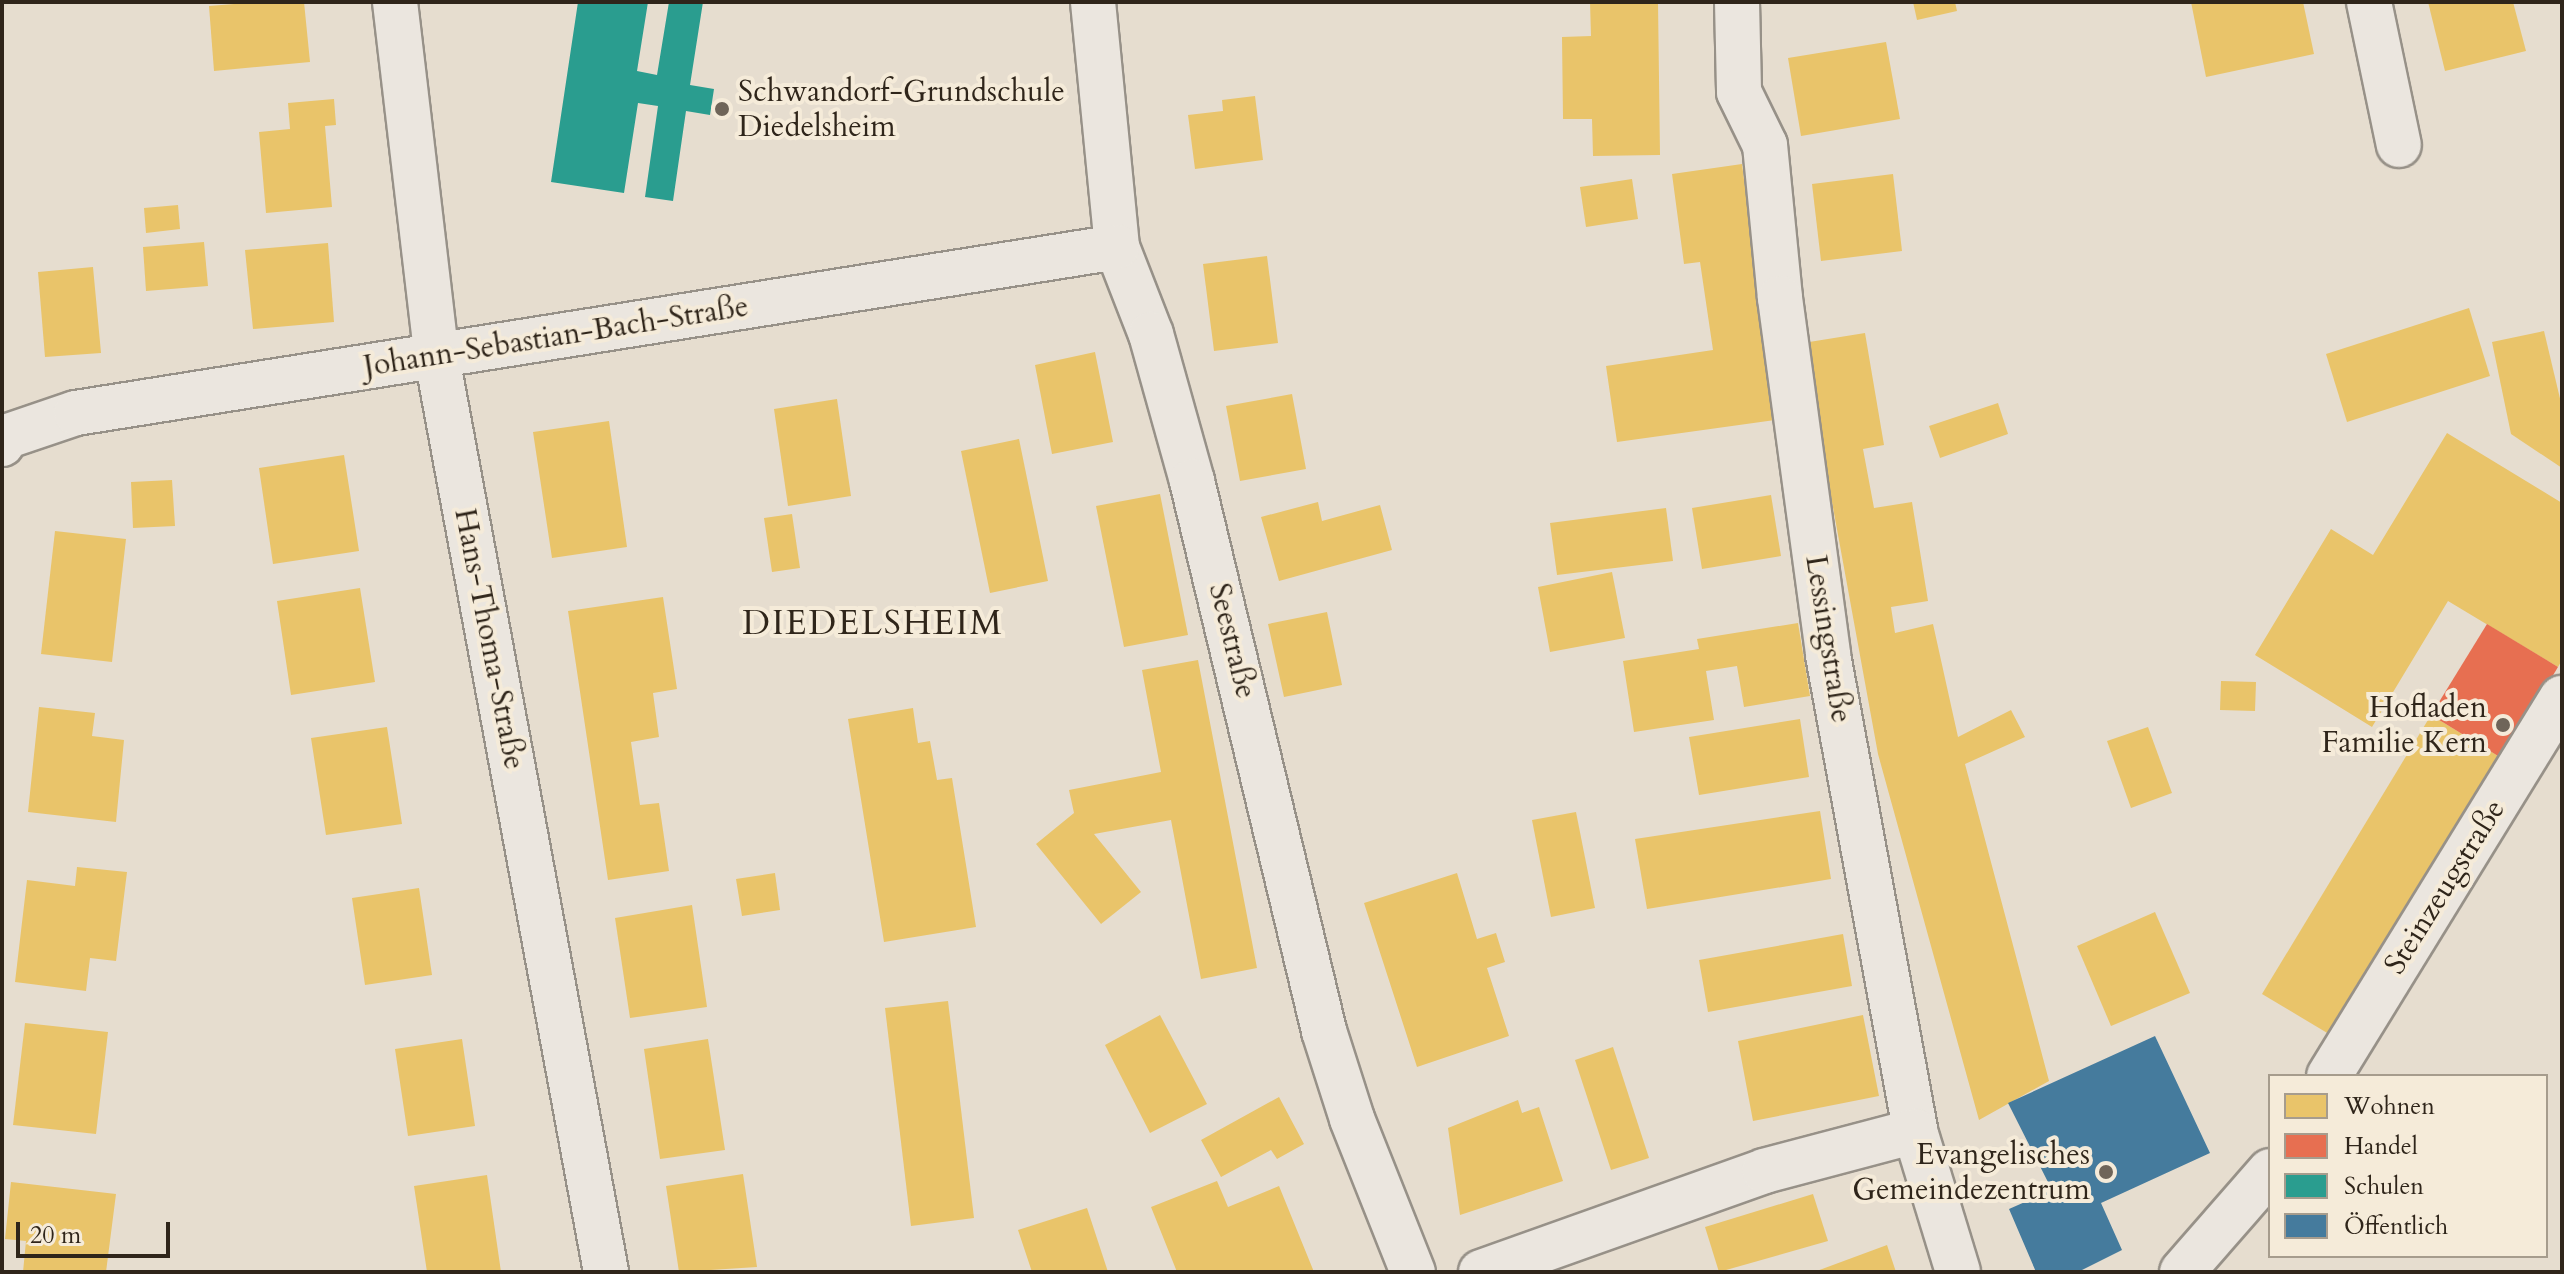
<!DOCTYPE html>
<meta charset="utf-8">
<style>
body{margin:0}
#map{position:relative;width:2564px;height:1274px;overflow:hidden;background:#e6ddcf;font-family:Cardo,serif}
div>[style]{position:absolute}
.homes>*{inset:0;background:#e9c46a}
.shops>*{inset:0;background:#e76f51}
.schools>*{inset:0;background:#2a9d8f}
.public>*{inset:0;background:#457b9d}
.roads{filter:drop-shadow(2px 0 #979188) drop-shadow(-2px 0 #979188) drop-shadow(0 2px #979188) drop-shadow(0 -2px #979188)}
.minor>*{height:44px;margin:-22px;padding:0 22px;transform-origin:22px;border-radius:22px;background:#ebe6df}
.dots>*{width:22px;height:22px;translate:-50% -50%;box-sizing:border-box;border:4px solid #f5ebd9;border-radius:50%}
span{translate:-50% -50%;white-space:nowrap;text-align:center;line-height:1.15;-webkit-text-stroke:8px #f5ebd9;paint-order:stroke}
.poi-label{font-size:30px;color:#2f251a}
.left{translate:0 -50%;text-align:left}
.right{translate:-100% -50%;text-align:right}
.street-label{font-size:30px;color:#2f251a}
.quarter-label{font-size:34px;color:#2f251a;letter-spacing:2px}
.frame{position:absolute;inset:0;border:4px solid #2f251a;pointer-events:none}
.legend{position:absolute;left:2268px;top:1074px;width:280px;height:184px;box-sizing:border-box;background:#f5ebd9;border:2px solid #a69c8d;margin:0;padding:10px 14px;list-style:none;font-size:24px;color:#2f251a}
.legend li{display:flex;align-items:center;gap:16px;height:40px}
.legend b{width:40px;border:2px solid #a69c8d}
.scale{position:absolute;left:16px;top:1222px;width:154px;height:36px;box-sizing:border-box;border:4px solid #2f251a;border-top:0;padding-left:10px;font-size:24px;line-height:28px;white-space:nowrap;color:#2f251a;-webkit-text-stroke:6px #f5ebd9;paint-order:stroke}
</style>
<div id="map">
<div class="homes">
<div style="clip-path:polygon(259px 2px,304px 2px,310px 62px,214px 71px,209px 6px)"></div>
<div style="clip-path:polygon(1590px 2px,1658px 2px,1660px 155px,1593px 156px,1592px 119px,1563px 119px,1562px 37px,1591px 36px)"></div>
<div style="clip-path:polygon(1913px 2px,1955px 2px,1957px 11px,1917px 20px)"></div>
<div style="clip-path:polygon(2191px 2px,2303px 2px,2314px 54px,2206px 77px)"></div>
<div style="clip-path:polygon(2428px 2px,2513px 2px,2526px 51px,2445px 71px)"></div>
<div style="clip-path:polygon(1886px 42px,1900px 119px,1801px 136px,1788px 58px)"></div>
<div style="clip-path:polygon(1255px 96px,1263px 160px,1195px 169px,1188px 115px,1223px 111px,1222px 100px)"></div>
<div style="clip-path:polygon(334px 99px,336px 125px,325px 126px,332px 207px,266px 213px,259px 132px,290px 129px,288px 103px)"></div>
<div style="clip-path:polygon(1742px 164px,1775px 420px,1617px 442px,1606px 366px,1713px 350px,1700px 262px,1684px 264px,1672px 174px)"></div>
<div style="clip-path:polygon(1893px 174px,1902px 251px,1821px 261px,1812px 184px)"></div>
<div style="clip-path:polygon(1632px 179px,1638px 219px,1586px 227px,1580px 187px)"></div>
<div style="clip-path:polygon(178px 205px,180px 229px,146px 233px,144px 208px)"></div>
<div style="clip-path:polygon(204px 242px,208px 286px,146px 291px,143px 247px)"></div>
<div style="clip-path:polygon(328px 243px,334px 322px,253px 329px,245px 250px)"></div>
<div style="clip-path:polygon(1267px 256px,1278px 343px,1214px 351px,1203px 264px)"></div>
<div style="clip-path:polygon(93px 267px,101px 353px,45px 357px,38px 272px)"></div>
<div style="clip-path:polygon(2469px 308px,2490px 376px,2347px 422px,2326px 354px)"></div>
<div style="clip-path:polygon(2544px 331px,2562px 407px,2562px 468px,2511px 434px,2492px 342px)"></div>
<div style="clip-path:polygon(1865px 333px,1884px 445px,1863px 449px,1874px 508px,1912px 502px,1928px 601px,1891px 607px,1895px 633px,1933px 624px,1958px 737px,2011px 710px,2025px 737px,1965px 764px,2049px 1081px,1979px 1120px,1878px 754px,1803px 343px)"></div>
<div style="clip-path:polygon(1095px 352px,1113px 442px,1052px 454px,1035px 365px)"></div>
<div style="clip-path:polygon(1292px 394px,1306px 469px,1240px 481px,1226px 406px)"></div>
<div style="clip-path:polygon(837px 399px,851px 496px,788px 506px,774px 409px)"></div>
<div style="clip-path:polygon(1998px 403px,2008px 434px,1940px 458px,1929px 426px)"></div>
<div style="clip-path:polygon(609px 421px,627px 547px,552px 558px,533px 432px)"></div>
<div style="clip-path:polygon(2447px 433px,2562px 503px,2562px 660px,2558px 667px,2448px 601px,2372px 727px,2255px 655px,2331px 529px,2373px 555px)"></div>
<div style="clip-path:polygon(1019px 439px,1048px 581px,990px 593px,961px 451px)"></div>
<div style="clip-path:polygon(344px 455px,359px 551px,273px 564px,259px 468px)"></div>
<div style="clip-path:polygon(172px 480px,175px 526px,133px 528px,131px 482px)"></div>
<div style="clip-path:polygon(1160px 494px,1188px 635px,1124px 647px,1096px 506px)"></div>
<div style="clip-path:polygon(1771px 495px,1781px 556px,1702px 569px,1692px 508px)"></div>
<div style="clip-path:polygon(1318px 502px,1322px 521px,1380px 505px,1392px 550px,1279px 581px,1261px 517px)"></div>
<div style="clip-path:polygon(1666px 508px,1673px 561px,1557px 575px,1550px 523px)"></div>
<div style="clip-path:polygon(792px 514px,800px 568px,772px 572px,764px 518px)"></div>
<div style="clip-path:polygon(55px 531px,126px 539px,112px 662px,41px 654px)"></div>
<div style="clip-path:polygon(1612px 572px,1625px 638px,1550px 652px,1538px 587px)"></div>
<div style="clip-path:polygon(360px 588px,375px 682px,291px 695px,277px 601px)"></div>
<div style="clip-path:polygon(663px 597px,677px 689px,653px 693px,659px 737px,631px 742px,640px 805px,659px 803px,669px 871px,608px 880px,568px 611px)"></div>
<div style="clip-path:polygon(1327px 612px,1342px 685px,1284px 697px,1268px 624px)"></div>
<div style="clip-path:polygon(1798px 623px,1810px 696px,1744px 707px,1737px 666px,1706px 671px,1714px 720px,1634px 732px,1623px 661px,1699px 649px,1697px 639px)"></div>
<div style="clip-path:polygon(1198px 660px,1257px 968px,1201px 979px,1171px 820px,1094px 834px,1141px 892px,1101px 924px,1036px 844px,1074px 813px,1069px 790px,1161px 772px,1142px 670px)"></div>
<div style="clip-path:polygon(2221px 681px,2256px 682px,2255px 711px,2220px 710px)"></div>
<div style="clip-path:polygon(39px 707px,95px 713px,92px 736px,124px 740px,116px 822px,28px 812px)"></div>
<div style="clip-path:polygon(913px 708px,918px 743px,930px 741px,937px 780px,952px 778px,976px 927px,884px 942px,848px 719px)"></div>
<div style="clip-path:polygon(2431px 715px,2503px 759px,2334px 1037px,2262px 994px)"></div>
<div style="clip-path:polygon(1800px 719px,1809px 777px,1699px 795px,1689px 737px)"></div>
<div style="clip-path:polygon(387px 727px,402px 824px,326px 835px,311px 738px)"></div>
<div style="clip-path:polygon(2148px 727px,2172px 793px,2131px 808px,2107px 741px)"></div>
<div style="clip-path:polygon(1820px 811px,1831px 879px,1647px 909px,1635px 839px)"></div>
<div style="clip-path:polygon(1576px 812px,1595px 908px,1551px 917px,1532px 820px)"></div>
<div style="clip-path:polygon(77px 867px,127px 872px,116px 961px,90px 958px,86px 991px,15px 982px,27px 880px,75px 886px)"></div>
<div style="clip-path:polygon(775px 873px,780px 910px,742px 916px,736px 879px)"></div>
<div style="clip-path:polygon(1457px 873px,1477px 939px,1496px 933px,1505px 962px,1487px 968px,1509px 1036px,1417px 1067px,1364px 903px)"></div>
<div style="clip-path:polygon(419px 888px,432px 975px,365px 985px,352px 898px)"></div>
<div style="clip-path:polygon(692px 905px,707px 1007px,630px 1018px,615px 918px)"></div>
<div style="clip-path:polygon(2155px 912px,2190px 993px,2111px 1026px,2077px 946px)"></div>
<div style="clip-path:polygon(1843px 934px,1852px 986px,1708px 1012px,1699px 960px)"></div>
<div style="clip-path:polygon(948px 1001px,974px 1218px,911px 1226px,885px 1008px)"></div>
<div style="clip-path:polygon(1160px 1015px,1207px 1104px,1150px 1133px,1105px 1045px)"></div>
<div style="clip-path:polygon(1863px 1015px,1879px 1096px,1753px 1121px,1738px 1041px)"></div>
<div style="clip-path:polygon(25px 1023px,108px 1032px,96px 1134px,13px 1125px)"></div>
<div style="clip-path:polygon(462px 1039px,475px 1126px,408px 1136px,395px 1049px)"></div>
<div style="clip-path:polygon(708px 1039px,725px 1150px,660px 1159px,644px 1049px)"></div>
<div style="clip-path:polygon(1613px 1047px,1649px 1158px,1611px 1170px,1575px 1060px)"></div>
<div style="clip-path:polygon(1279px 1097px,1304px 1144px,1277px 1159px,1271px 1150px,1221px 1177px,1201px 1140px)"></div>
<div style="clip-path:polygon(1518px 1100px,1522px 1113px,1539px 1107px,1563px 1181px,1460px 1215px,1448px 1128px)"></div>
<div style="clip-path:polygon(743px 1174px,757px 1267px,679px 1272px,666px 1186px)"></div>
<div style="clip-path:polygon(487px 1175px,501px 1272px,427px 1272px,414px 1186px)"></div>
<div style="clip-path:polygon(1217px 1181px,1228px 1207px,1279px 1186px,1314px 1272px,1177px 1272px,1151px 1207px)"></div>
<div style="clip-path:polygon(11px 1182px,116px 1194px,106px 1272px,23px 1272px,26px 1241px,5px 1239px)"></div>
<div style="clip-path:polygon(1813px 1194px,1828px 1241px,1719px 1272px,1705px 1227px)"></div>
<div style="clip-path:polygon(1087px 1208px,1108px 1272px,1032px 1272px,1018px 1230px)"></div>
<div style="clip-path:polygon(1887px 1245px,1896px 1272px,1814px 1272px)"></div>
</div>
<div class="shops">
<div style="clip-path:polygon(2487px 624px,2558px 667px,2503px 759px,2431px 715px)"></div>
</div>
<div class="schools">
<div style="clip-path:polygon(578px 2px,648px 2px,637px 71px,657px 75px,669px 2px,703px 2px,690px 85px,714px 89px,710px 115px,686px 111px,673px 201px,645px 197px,658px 106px,638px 103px,624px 193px,551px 182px)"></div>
</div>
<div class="public">
<div style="clip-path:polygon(2155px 1036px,2210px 1153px,2101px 1203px,2122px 1250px,2078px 1272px,2036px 1272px,2009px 1209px,2052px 1190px,2008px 1103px)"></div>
</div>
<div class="roads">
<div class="minor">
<div style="left:395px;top:2px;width:358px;rotate:83.3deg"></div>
<div style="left:437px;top:358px;width:929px;rotate:79.52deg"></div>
<div style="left:1093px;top:2px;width:246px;rotate:84.4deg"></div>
<div style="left:1117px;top:247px;width:93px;rotate:68.7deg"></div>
<div style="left:1151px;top:334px;width:153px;rotate:74.4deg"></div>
<div style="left:1192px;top:481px;width:566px;rotate:76.5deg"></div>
<div style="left:1324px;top:1031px;width:92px;rotate:72.3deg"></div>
<div style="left:1352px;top:1119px;width:165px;rotate:68.3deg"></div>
<div style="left:1737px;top:2px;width:90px;rotate:88.7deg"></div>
<div style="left:1739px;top:92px;width:59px;rotate:63.9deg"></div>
<div style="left:1765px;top:145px;width:154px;rotate:84.4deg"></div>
<div style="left:1780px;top:298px;width:360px;rotate:82.3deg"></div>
<div style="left:1828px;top:655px;width:484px;rotate:79.6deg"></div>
<div style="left:1915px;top:1131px;width:147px;rotate:73deg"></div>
<div style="left:2369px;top:2px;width:146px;rotate:78.2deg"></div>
<div style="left:2px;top:444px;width:8px;rotate:-67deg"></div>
<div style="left:5px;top:437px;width:75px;rotate:-18.7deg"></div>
<div style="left:76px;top:413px;width:1054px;rotate:-9.06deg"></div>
<div style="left:2329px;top:1076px;width:444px;rotate:-58.4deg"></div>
<div style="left:1481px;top:1272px;width:300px;rotate:-19.6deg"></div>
<div style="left:1764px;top:1171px;width:156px;rotate:-14.8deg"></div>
<div style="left:2182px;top:1272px;width:134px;rotate:-48.9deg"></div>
</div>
</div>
<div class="dots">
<div style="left:722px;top:109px;background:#6f6559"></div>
<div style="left:2503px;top:725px;background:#6f6559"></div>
<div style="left:2106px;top:1172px;background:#6f6559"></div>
</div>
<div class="poi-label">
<span class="left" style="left:738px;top:109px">Schwandorf-Grundschule<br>Diedelsheim</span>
<span class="right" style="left:2487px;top:725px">Hofladen<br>Familie Kern</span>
<span class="right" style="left:2090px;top:1172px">Evangelisches<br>Gemeindezentrum</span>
</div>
<div class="street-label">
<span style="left:556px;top:337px;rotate:-9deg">Johann-Sebastian-Bach-Straße</span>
<span style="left:489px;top:639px;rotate:79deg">Hans-Thoma-Straße</span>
<span style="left:1828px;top:639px;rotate:81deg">Lessingstraße</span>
<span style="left:1232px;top:641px;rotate:76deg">Seestraße</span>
<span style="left:2445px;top:887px;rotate:-58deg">Steinzeugstraße</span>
</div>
<div class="quarter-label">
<span style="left:873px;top:624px">DIEDELSHEIM</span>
</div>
<div class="frame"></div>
<ul class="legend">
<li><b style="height:22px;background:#e9c46a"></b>Wohnen</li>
<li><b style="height:22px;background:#e76f51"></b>Handel</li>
<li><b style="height:22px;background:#2a9d8f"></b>Schulen</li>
<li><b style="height:22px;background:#457b9d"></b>Öffentlich</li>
</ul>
<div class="scale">20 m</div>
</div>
